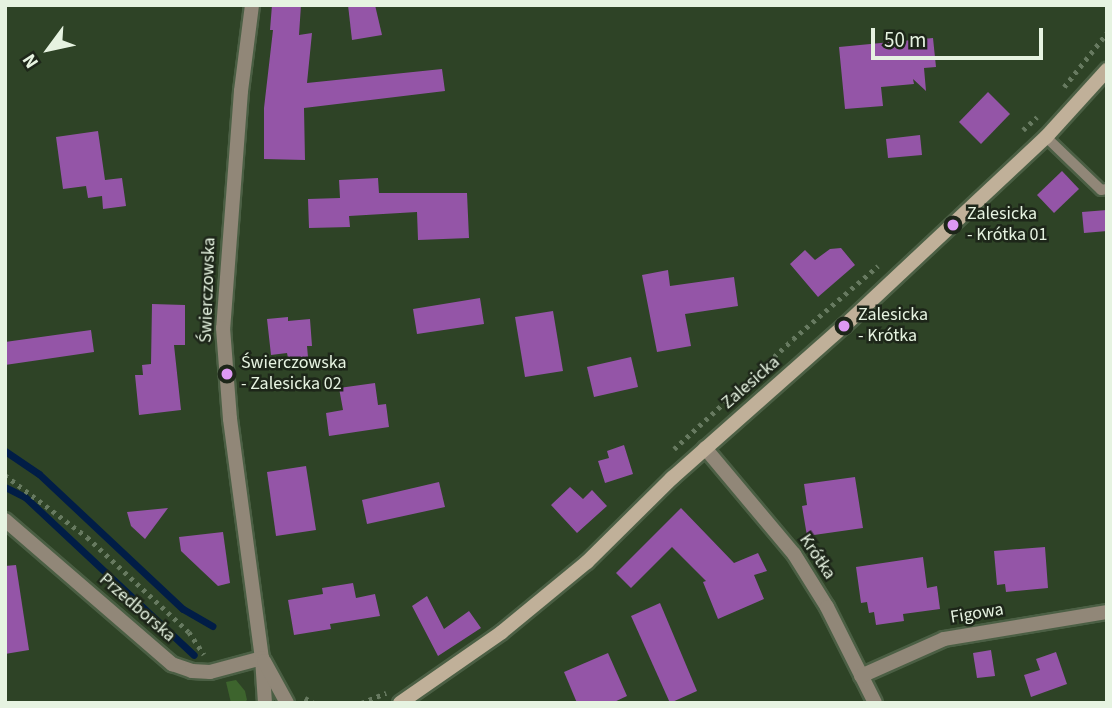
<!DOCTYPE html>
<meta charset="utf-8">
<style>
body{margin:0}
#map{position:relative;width:1112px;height:708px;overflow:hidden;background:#2e4326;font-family:"Source Sans 3",sans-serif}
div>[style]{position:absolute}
.green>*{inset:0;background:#3d642d}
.stream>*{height:7px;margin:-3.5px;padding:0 3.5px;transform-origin:3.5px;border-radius:3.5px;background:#011d46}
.building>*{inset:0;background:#9455a7}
.path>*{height:4.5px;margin-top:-2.25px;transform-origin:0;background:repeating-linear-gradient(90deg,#677a60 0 3.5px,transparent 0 8.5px)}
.roads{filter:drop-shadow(2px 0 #4b5f44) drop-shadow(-2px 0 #4b5f44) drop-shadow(0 2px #4b5f44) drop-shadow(0 -2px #4b5f44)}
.lane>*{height:10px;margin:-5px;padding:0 5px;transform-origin:5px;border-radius:5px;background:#918778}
.street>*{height:14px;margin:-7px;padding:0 7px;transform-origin:7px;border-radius:7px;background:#918778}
.secondary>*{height:14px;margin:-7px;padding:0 7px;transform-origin:7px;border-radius:7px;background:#c0b099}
.dots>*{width:19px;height:19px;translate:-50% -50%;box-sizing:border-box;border:4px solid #1d2619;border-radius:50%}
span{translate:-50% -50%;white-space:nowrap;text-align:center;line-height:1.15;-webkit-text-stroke:5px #1d2619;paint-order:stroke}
.poi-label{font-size:18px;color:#e6f3e1}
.left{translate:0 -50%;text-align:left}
.street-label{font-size:18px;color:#e6f3e1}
.frame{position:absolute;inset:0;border:7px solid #e6f3e1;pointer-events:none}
.north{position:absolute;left:14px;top:14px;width:70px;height:70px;-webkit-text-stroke:5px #1d2619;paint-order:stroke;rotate:237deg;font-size:19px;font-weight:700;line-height:28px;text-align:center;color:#e6f3e1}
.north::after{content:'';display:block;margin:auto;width:24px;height:32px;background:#e6f3e1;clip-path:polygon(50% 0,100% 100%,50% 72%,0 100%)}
.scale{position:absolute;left:871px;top:28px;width:172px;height:32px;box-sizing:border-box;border:4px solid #e6f3e1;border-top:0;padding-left:9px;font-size:21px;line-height:24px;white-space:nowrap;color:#e6f3e1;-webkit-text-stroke:5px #1d2619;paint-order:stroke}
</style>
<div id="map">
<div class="green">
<div style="clip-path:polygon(236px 680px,245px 691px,247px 700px,244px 703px,231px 703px,226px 682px)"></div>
</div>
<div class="stream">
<div style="left:5px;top:451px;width:41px;rotate:34.1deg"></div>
<div style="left:39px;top:474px;width:197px;rotate:43.2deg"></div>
<div style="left:183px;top:609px;width:34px;rotate:30deg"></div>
<div style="left:5px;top:487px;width:22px;rotate:27deg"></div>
<div style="left:25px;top:497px;width:231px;rotate:43.1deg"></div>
</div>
<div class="building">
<div style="clip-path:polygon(272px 5px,301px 5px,299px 35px,312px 33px,307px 83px,442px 69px,445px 91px,304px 108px,305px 160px,264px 159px,264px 108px,273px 30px,270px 30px)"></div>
<div style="clip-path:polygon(348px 5px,375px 5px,382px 35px,352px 40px)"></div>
<div style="clip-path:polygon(933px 38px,936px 67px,924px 68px,926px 91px,913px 79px,914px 84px,881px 87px,883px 106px,845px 109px,839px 47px)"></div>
<div style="clip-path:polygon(988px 92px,1010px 114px,981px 144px,959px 122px)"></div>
<div style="clip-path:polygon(98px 131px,105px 180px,122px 178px,126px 206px,103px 209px,102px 196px,88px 198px,86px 186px,63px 189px,56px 137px)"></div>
<div style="clip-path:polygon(920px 135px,922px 155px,888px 158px,886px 139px)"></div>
<div style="clip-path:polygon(1062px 171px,1079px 189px,1054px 213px,1037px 195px)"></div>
<div style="clip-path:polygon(378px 178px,379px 193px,467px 193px,469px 238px,418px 240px,417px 212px,349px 216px,350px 227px,309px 228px,308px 199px,340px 198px,339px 180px)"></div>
<div style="clip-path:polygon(1107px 210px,1107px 231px,1084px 233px,1082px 212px)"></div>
<div style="clip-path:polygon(841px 248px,855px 265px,818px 297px,790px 264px,805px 250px,815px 260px,830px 249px)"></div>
<div style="clip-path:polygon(668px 270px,670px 286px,734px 277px,738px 306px,685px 314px,691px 346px,657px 352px,642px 275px)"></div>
<div style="clip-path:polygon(480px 298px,484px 324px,417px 334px,413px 309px)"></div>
<div style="clip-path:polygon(152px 304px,185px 305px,185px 345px,174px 345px,181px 410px,139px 415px,135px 375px,143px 375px,142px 365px,151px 364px)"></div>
<div style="clip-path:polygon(553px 311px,563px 371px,525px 377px,515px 317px)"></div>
<div style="clip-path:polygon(288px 317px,288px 321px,310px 319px,312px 346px,307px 346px,308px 357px,288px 358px,287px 353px,271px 355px,267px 319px)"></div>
<div style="clip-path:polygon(91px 330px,94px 352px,5px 365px,5px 342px)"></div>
<div style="clip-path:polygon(631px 357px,638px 387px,594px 397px,587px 367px)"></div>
<div style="clip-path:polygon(375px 383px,378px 405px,386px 404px,389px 427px,329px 436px,326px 413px,343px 410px,339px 388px)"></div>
<div style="clip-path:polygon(624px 445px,633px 474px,605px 483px,598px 461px,609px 458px,607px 451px)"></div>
<div style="clip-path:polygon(306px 466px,316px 530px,276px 536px,267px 472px)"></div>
<div style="clip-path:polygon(855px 477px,863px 528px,807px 536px,802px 506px,807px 505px,804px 484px)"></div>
<div style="clip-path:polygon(439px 482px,445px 507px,367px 524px,362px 500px)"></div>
<div style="clip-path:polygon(570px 487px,583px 499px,592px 490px,607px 506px,577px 533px,551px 505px)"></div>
<div style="clip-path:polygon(168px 508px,145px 539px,131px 526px,127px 512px)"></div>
<div style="clip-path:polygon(681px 508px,734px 563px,758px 553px,767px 571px,754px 575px,764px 599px,718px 619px,703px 582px,706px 581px,672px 547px,631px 588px,616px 573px)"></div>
<div style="clip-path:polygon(223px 532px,230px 583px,218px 586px,181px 551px,179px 537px)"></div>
<div style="clip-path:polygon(1045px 547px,1048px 588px,1006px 592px,1005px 584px,997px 585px,994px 551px)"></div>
<div style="clip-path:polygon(923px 557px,927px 588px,937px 586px,940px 609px,903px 614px,904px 621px,876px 625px,874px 612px,869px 613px,867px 602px,861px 603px,856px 567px)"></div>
<div style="clip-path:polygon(16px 565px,29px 650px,5px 654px,5px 566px)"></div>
<div style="clip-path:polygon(353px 583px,356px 598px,375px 594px,380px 616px,330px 624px,331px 629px,294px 635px,288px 600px,323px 594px,322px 588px)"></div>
<div style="clip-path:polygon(427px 596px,444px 629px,469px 611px,481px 628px,438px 656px,412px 606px)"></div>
<div style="clip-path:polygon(660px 603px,697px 691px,670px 703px,631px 616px)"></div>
<div style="clip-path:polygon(991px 650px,995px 676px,977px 678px,973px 653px)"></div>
<div style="clip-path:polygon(1056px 652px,1067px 684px,1031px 697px,1024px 675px,1040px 670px,1036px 659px)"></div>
<div style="clip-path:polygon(608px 653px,627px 696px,612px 703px,577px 703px,564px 672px)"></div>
</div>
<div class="path">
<div style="left:1064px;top:87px;width:69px;rotate:-51.5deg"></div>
<div style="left:1023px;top:130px;width:19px;rotate:-43deg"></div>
<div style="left:674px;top:449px;width:162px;rotate:-42.7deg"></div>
<div style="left:793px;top:339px;width:112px;rotate:-40.7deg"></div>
<div style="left:5px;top:475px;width:103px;rotate:37.1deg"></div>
<div style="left:87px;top:537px;width:139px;rotate:43deg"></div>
<div style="left:189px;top:632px;width:27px;rotate:56deg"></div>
<div style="left:305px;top:698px;width:10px;rotate:29deg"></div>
<div style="left:361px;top:703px;width:27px;rotate:-22deg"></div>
</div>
<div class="roads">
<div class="lane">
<div style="left:1046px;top:137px;width:76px;rotate:43.9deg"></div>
<div style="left:1101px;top:190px;width:6px;rotate:-9deg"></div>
</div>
<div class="street">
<div style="left:252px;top:5px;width:87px;rotate:97.3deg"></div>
<div style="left:241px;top:91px;width:238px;rotate:94.3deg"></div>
<div style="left:223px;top:328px;width:91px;rotate:85.6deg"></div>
<div style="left:230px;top:419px;width:241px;rotate:82.4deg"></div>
<div style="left:262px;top:658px;width:45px;rotate:86.2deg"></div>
<div style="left:705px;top:448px;width:138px;rotate:50deg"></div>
<div style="left:794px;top:554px;width:62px;rotate:58.1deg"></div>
<div style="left:827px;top:607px;width:107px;rotate:63.4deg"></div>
<div style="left:5px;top:520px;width:221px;rotate:40.8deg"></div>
<div style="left:172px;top:664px;width:21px;rotate:19deg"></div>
<div style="left:192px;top:671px;width:18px;rotate:3deg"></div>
<div style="left:210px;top:672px;width:54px;rotate:-15.1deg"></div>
<div style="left:264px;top:661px;width:48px;rotate:61.3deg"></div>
<div style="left:861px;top:676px;width:91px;rotate:-24deg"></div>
<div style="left:944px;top:639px;width:165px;rotate:-9.4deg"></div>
</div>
<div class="secondary">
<div style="left:400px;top:703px;width:124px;rotate:-34.8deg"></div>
<div style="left:502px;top:632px;width:110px;rotate:-39.5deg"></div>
<div style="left:587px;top:562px;width:120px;rotate:-44.7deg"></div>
<div style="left:672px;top:478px;width:230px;rotate:-41.5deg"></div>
<div style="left:844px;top:326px;width:277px;rotate:-43.1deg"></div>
<div style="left:1046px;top:137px;width:91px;rotate:-47.7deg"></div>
</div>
</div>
<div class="dots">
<div style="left:953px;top:225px;background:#dd99f3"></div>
<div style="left:844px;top:326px;background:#dd99f3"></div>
<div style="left:227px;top:374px;background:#dd99f3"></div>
</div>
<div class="poi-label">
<span class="left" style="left:967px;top:225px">Zalesicka<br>- Krótka 01</span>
<span class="left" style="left:858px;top:326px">Zalesicka<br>- Krótka</span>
<span class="left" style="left:241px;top:374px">Świerczowska<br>- Zalesicka 02</span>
</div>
<div class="street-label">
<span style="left:208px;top:290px;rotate:-88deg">Świerczowska</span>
<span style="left:751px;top:383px;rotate:-41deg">Zalesicka</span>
<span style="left:817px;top:557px;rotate:56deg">Krótka</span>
<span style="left:137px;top:608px;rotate:41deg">Przedborska</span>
<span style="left:977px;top:614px;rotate:-9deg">Figowa</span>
</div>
<div class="frame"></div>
<div class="north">N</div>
<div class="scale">50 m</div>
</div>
